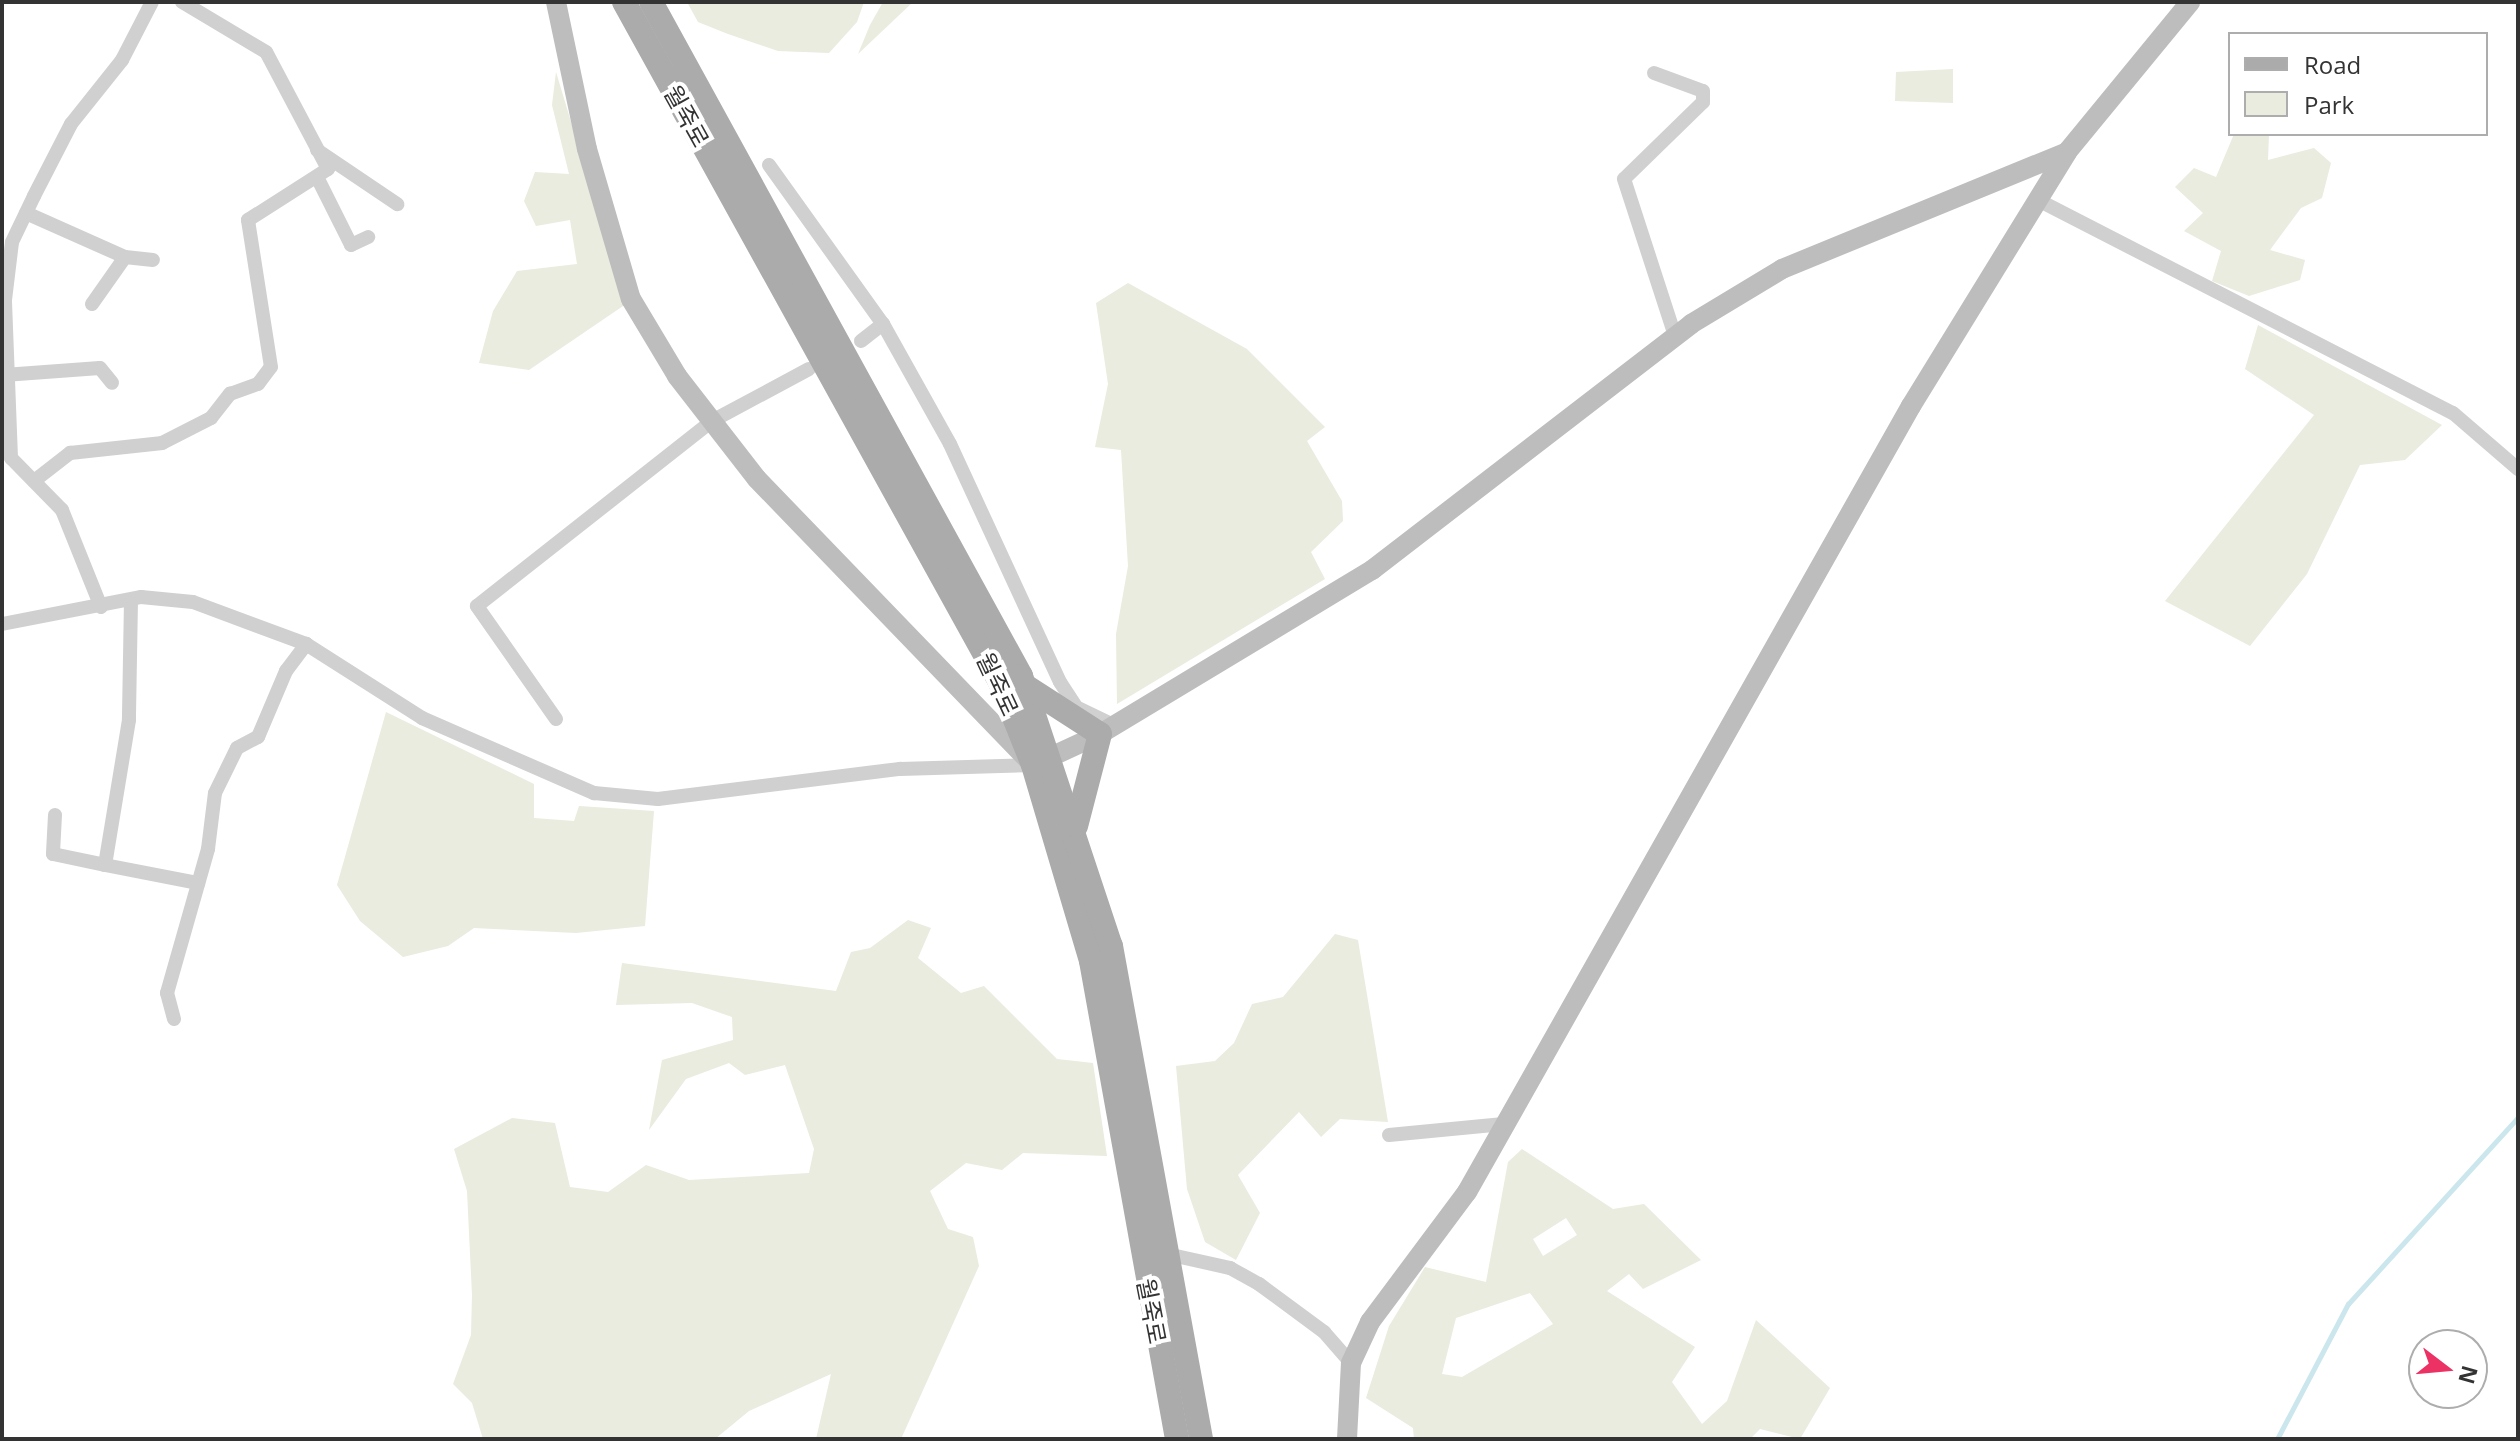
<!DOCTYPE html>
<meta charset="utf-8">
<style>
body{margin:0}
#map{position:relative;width:2520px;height:1441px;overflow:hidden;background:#fff;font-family:"Open Sans","Noto Sans KR",sans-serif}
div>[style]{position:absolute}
.green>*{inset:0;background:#e9ecde}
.stream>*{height:5px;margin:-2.5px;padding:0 2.5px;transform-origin:2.5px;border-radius:2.5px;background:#cbe7ed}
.street>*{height:14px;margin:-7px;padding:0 7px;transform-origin:7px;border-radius:7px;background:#d0d0d0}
.secondary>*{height:20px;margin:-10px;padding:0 10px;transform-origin:10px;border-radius:10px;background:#bdbdbd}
.primary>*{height:24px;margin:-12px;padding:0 12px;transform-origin:12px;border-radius:12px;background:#ababab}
span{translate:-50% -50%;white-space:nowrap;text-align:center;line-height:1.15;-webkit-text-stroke:8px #fff;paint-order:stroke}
.street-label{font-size:24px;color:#333}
.frame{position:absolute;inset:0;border:4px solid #333;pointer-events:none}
.legend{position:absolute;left:2228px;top:32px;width:260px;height:104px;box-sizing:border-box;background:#fff;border:2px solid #adadad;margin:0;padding:10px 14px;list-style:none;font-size:24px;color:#333}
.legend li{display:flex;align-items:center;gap:16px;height:40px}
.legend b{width:40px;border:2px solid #adadad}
.north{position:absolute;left:2408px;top:1329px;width:80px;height:80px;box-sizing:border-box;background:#fff;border:2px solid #adadad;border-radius:50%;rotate:106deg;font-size:22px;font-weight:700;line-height:32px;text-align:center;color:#333}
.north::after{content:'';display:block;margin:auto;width:28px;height:36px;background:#ec3265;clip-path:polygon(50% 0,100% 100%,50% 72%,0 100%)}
</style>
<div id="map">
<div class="green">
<div style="clip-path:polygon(687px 2px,864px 2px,857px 22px,829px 53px,778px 51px,728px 34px,698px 22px)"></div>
<div style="clip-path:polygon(883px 2px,913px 2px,858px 54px,870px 25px)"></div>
<div style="clip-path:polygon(1953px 69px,1953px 103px,1895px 101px,1896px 72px)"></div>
<div style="clip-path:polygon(556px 72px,626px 304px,529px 370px,479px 363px,493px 311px,517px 271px,577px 264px,570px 220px,536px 226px,524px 201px,535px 172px,569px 174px,552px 105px)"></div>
<div style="clip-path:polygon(2234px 134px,2269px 134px,2268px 160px,2314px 148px,2331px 163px,2322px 198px,2301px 208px,2270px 250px,2305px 260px,2300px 280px,2249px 296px,2212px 281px,2221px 251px,2184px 231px,2203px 213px,2175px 187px,2194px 168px,2216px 177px)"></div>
<div style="clip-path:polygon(1128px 283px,1247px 349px,1325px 427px,1307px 441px,1342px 501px,1343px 521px,1311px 552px,1325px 579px,1117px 704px,1116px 634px,1128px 566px,1121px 450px,1095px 447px,1108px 384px,1096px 303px)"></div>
<div style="clip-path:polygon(2258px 325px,2442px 425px,2405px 460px,2360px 465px,2307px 574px,2250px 646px,2165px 601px,2314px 415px,2245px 369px)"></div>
<div style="clip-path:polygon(386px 712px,534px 784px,534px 818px,574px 821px,579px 806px,654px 811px,645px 926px,576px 933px,474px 928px,448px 946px,403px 957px,360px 921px,337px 885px)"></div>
<div style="clip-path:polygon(908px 920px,931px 928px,918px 958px,961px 993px,984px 986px,1057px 1059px,1093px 1063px,1107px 1156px,1023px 1153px,1002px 1170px,966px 1163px,930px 1191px,948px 1229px,973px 1237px,979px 1266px,901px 1439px,816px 1439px,831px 1374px,749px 1411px,715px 1439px,483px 1439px,472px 1403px,453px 1384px,471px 1335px,472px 1295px,467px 1191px,454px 1149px,512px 1118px,555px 1123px,570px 1187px,608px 1192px,646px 1165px,689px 1180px,809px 1173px,814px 1149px,785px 1065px,745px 1075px,729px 1063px,686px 1079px,649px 1130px,662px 1060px,733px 1040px,732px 1017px,692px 1003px,616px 1005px,622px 963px,836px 991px,851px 952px,870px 948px)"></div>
<div style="clip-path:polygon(1335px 934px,1358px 940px,1388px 1122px,1340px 1119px,1321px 1137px,1299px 1112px,1238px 1175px,1260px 1213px,1236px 1260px,1205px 1242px,1187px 1189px,1176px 1066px,1215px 1061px,1234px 1043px,1252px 1004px,1283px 997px)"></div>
<div style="clip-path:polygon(evenodd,1522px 1149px,1613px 1209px,1644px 1204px,1701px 1260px,1643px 1289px,1629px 1274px,1607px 1291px,1695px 1347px,1672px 1382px,1702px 1424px,1727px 1401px,1756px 1320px,1830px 1388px,1800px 1439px,1760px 1429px,1750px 1439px,1414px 1439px,1413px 1428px,1366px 1398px,1389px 1326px,1425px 1267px,1486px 1282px,1508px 1162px,1522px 1149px,1566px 1218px,1577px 1235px,1543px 1256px,1533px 1239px,1566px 1218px,1522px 1149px,1530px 1293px,1553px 1324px,1462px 1377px,1442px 1374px,1456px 1318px,1530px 1293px)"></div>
</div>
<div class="stream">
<div style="left:2277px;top:1439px;width:153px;rotate:-62.3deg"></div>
<div style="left:2348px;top:1304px;width:253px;rotate:-47.7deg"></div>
</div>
<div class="street">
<div style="left:1654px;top:73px;width:52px;rotate:20.2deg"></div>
<div style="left:1703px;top:91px;width:11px;rotate:90deg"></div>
<div style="left:1703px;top:102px;width:110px;rotate:135.7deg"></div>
<div style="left:1624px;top:179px;width:165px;rotate:72deg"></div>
<div style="left:317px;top:150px;width:97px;rotate:34deg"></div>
<div style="left:769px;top:165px;width:196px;rotate:54.4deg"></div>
<div style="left:883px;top:324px;width:137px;rotate:60.8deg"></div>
<div style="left:950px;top:444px;width:262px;rotate:65.2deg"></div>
<div style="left:1060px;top:682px;width:30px;rotate:57deg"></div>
<div style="left:1076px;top:707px;width:41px;rotate:25.9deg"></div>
<div style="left:317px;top:177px;width:76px;rotate:63.4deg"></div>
<div style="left:351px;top:245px;width:19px;rotate:-25deg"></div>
<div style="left:2038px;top:200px;width:466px;rotate:27.2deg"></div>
<div style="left:2453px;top:413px;width:86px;rotate:40.7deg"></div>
<div style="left:26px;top:213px;width:108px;rotate:24deg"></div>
<div style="left:125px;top:257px;width:28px;rotate:6deg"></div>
<div style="left:92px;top:304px;width:57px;rotate:-54.9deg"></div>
<div style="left:861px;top:341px;width:28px;rotate:-38deg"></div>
<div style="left:4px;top:375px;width:96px;rotate:-4.2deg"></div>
<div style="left:100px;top:368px;width:19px;rotate:51deg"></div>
<div style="left:34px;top:481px;width:46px;rotate:-37.9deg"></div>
<div style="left:70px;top:453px;width:93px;rotate:-6.2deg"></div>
<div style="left:162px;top:443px;width:55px;rotate:-27deg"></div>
<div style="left:211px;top:418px;width:31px;rotate:-52deg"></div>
<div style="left:230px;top:394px;width:30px;rotate:-20deg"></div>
<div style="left:258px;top:384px;width:21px;rotate:-53deg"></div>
<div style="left:271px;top:367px;width:149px;rotate:-98.9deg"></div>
<div style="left:248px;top:220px;width:95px;rotate:-32.5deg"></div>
<div style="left:328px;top:169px;width:132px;rotate:-117.9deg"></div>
<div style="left:266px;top:52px;width:98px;rotate:-149.2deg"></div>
<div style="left:131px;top:600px;width:120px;rotate:91deg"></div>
<div style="left:129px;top:720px;width:147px;rotate:99.4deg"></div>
<div style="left:105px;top:865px;width:95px;rotate:11deg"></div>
<div style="left:101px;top:607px;width:105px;rotate:-111.9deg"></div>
<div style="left:62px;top:510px;width:73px;rotate:-134.4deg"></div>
<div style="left:11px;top:458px;width:158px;rotate:-92.2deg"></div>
<div style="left:5px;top:300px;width:58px;rotate:-83.1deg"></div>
<div style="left:12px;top:242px;width:51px;rotate:-64.4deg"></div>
<div style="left:34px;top:196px;width:81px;rotate:-62.8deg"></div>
<div style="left:71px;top:124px;width:82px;rotate:-51.4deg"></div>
<div style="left:122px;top:60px;width:65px;rotate:-62.7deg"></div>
<div style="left:2px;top:624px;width:142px;rotate:-11deg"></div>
<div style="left:141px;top:597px;width:52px;rotate:5.5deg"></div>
<div style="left:193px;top:602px;width:121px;rotate:20.4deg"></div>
<div style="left:306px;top:644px;width:138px;rotate:32.5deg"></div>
<div style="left:422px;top:718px;width:188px;rotate:23.6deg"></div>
<div style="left:594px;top:793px;width:64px;rotate:5.4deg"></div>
<div style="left:658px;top:799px;width:244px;rotate:-7.1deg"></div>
<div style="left:900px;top:769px;width:133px;rotate:-1.7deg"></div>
<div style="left:556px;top:719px;width:138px;rotate:-125deg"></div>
<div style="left:477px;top:606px;width:299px;rotate:-38.2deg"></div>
<div style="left:712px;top:421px;width:110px;rotate:-28.2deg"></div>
<div style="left:55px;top:815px;width:39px;rotate:93deg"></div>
<div style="left:53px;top:854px;width:53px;rotate:11.9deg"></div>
<div style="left:174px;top:1019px;width:27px;rotate:-105deg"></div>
<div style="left:167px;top:993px;width:150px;rotate:-74.1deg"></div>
<div style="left:208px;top:849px;width:56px;rotate:-82.9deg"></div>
<div style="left:215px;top:793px;width:50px;rotate:-63.9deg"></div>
<div style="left:237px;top:748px;width:24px;rotate:-28deg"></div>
<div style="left:258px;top:737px;width:72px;rotate:-67deg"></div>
<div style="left:286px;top:671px;width:34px;rotate:-53deg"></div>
<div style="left:1389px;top:1135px;width:115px;rotate:-5.5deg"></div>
<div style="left:1167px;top:1254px;width:65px;rotate:12.5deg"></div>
<div style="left:1230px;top:1268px;width:33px;rotate:29deg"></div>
<div style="left:1259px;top:1284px;width:81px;rotate:36.4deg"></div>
<div style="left:1324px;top:1332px;width:41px;rotate:48.9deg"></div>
</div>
<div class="secondary">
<div style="left:556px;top:2px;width:150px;rotate:78.1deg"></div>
<div style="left:587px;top:149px;width:156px;rotate:73.7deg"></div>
<div style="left:631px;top:299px;width:90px;rotate:59.1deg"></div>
<div style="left:677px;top:376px;width:130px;rotate:52.2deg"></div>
<div style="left:757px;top:479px;width:397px;rotate:46deg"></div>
<div style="left:1033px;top:765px;width:74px;rotate:-24.8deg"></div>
<div style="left:1100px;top:734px;width:318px;rotate:-31.1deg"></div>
<div style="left:1372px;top:570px;width:403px;rotate:-37.6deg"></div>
<div style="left:1691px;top:324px;width:106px;rotate:-31.1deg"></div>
<div style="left:1782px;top:269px;width:308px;rotate:-22.3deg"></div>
<div style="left:1347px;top:1439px;width:76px;rotate:-87deg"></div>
<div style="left:1351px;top:1363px;width:45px;rotate:-65.1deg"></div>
<div style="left:1370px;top:1322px;width:162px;rotate:-53.3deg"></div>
<div style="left:1467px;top:1192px;width:903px;rotate:-60.54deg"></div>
<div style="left:1911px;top:406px;width:298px;rotate:-58.4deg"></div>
<div style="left:2067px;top:152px;width:194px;rotate:-50.6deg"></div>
</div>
<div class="primary">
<div style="left:624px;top:2px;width:777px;rotate:61.06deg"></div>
<div style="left:1000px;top:682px;width:89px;rotate:68.3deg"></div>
<div style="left:1033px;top:765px;width:204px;rotate:73.5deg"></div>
<div style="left:1091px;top:961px;width:486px;rotate:79.8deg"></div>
<div style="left:651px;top:2px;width:769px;rotate:61.23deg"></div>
<div style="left:1021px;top:676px;width:285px;rotate:71.6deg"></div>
<div style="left:1111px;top:946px;width:501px;rotate:79.65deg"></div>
<div style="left:1024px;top:685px;width:90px;rotate:32.8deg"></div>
<div style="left:1100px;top:734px;width:95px;rotate:104.6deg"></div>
</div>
<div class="street-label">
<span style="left:687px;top:116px;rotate:61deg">월죽로</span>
<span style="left:998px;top:684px;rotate:65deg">월죽로</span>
<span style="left:1152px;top:1311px;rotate:79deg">월죽로</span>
</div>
<div class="frame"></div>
<ul class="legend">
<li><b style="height:10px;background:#ababab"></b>Road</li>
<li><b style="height:22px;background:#e9ecde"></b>Park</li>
</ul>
<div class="north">N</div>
</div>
